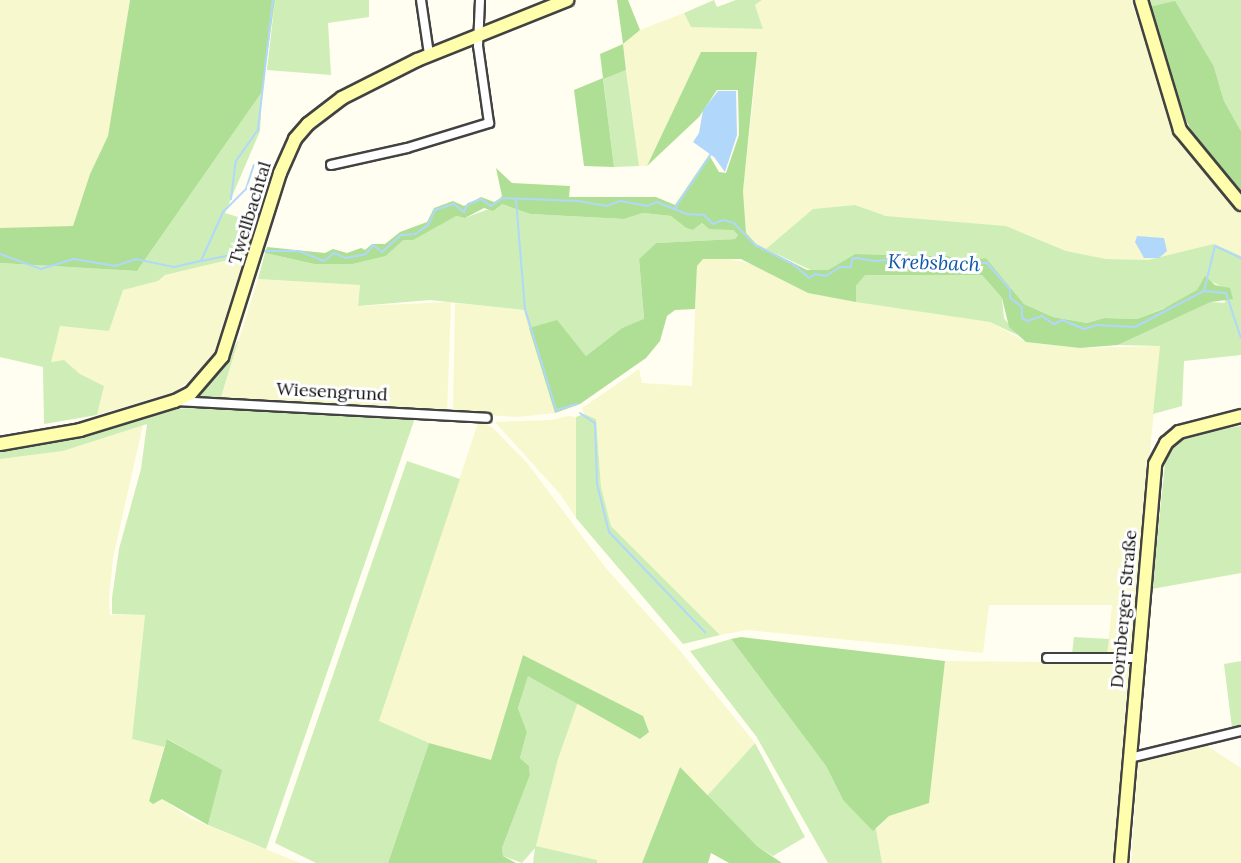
<!DOCTYPE html>
<meta charset="utf-8">
<style>
body{margin:0}
#map{position:relative;width:1241px;height:863px;overflow:hidden;background:#fffef1;font-family:Lora,serif}
div>[style]{position:absolute}
.farmland>*{inset:0;background:#f7f8ce}
.green>*{inset:0;background:#ceedb7}
.forest>*{inset:0;background:#afdf95}
.water>*{inset:0;background:#b1d8fb}
.stream>*{height:2px;margin:-1px;padding:0 1px;transform-origin:1px;border-radius:1px;background:#b1d8fb}
.roads{filter:drop-shadow(2px 0 #424242) drop-shadow(-2px 0 #424242) drop-shadow(0 2px #424242) drop-shadow(0 -2px #424242)}
.street>*{height:8px;margin:-4px;padding:0 4px;transform-origin:4px;border-radius:4px;background:#fff}
.secondary>*{height:12px;margin:-6px;padding:0 6px;transform-origin:6px;border-radius:6px;background:#fffeac}
span{translate:-50% -50%;white-space:nowrap;text-align:center;line-height:1.15;-webkit-text-stroke:6px #fff;paint-order:stroke}
.street-label{font-size:18px;color:#0f0f0f}
.water-label{font-size:20px;color:#0d57ab;font-style:italic}
</style>
<div id="map">
<div class="farmland">
<div style="clip-path:polygon(0 0,130px 0,108px 136px,90px 174px,73px 227px,0 228px)"></div>
<div style="clip-path:polygon(762px 0,1131px 0,1171px 123px,1189px 154px,1241px 212px,1241px 256px,1214px 245px,1148px 260px,1106px 259px,1066px 251px,1006px 226px,886px 216px,855px 205px,813px 209px,766px 249px,756px 244px,746px 233px,743px 191px,756px 73px,701px 52px,647px 166px,639px 166px,623px 44px,640px 30px,684px 13px,691px 27px,763px 29px,755px 4px)"></div>
<div style="clip-path:polygon(245px 256px,216px 351px,203px 371px,174px 392px,97px 415px,104px 386px,80px 374px,64px 360px,50px 362px,60px 326px,109px 331px,123px 290px,158px 281px,165px 275px)"></div>
<div style="clip-path:polygon(720px 257px,756px 265px,808px 293px,990px 322px,1026px 342px,1080px 348px,1160px 346px,1131px 653px,1107px 654px,1112px 605px,989px 605px,983px 653px,747px 630px,720px 635px,611px 526px,601px 487px,596px 419px,584px 414px,582px 408px,639px 369px,642px 383px,692px 386px,697px 266px,702px 259px)"></div>
<div style="clip-path:polygon(258px 279px,360px 285px,358px 306px,451px 302px,447px 412px,220px 400px)"></div>
<div style="clip-path:polygon(455px 303px,524px 310px,555px 413px,517px 417px,453px 413px)"></div>
<div style="clip-path:polygon(568px 416px,576px 417px,576px 518px,560px 494px,495px 422px,552px 420px)"></div>
<div style="clip-path:polygon(479px 420px,493px 428px,528px 464px,605px 567px,681px 652px,755px 743px,707px 796px,680px 767px,642px 863px,597px 863px,597px 860px,536px 846px,558px 759px,578px 702px,591px 708px,643px 716px,523px 655px,491px 761px,429px 743px,379px 721px)"></div>
<div style="clip-path:polygon(143px 425px,113px 558px,109px 599px,110px 615px,145px 615px,132px 739px,164px 747px,149px 801px,162px 799px,192px 819px,300px 863px,0 863px,0 459px,63px 451px)"></div>
<div style="clip-path:polygon(945px 661px,1130px 663px,1113px 863px,882px 863px,876px 829px,889px 816px,929px 802px)"></div>
<div style="clip-path:polygon(1204px 744px,1241px 768px,1241px 863px,1131px 863px,1138px 762px)"></div>
</div>
<div class="green">
<div style="clip-path:polygon(275px 0,369px 0,369px 17px,328px 23px,331px 75px,267px 70px)"></div>
<div style="clip-path:polygon(714px 0,717px 7px,736px 0,762px 0,755px 5px,763px 29px,691px 27px,684px 13px)"></div>
<div style="clip-path:polygon(1148px 0,1241px 0,1241px 131px,1224px 101px,1214px 67px,1149px 7px)"></div>
<div style="clip-path:polygon(626px 70px,639px 166px,614px 167px,603px 78px)"></div>
<div style="clip-path:polygon(262px 92px,260px 131px,225px 213px,258px 223px,245px 256px,165px 275px,158px 281px,123px 290px,109px 331px,60px 326px,51px 362px,64px 360px,80px 374px,104px 386px,97px 415px,44px 424px,43px 367px,0 357px,0 263px,137px 271px)"></div>
<div style="clip-path:polygon(502px 204px,530px 214px,624px 219px,643px 213px,671px 216px,686px 228px,693px 230px,702px 223px,709px 229px,732px 229px,738px 235px,735px 239px,656px 243px,639px 259px,644px 320px,622px 328px,586px 356px,557px 321px,529px 328px,524px 310px,430px 300px,358px 306px,360px 285px,258px 279px,265px 253px,314px 264px,353px 264px,386px 256px,403px 239px,456px 216px,465px 218px)"></div>
<div style="clip-path:polygon(855px 205px,886px 216px,1006px 226px,1066px 251px,1106px 259px,1148px 260px,1214px 244px,1241px 256px,1241px 355px,1184px 361px,1182px 406px,1153px 414px,1160px 346px,1118px 345px,1211px 302px,1225px 303px,1223px 287px,1212px 282px,1179px 302px,1137px 319px,1104px 318px,1087px 323px,1053px 317px,1024px 304px,986px 258px,961px 261px,948px 256px,855px 254px,828px 270px,815px 272px,766px 249px,813px 209px)"></div>
<div style="clip-path:polygon(864px 275px,982px 275px,1002px 298px,1004px 318px,1017px 335px,990px 322px,856px 302px,856px 286px)"></div>
<div style="clip-path:polygon(239px 339px,220px 400px,198px 399px,224px 365px)"></div>
<div style="clip-path:polygon(214px 407px,415px 418px,266px 849px,208px 825px,221px 770px,168px 739px,164px 747px,132px 739px,145px 615px,112px 614px,112px 598px,119px 549px,141px 469px,147px 424px,63px 451px,0 459px,0 451px,63px 441px,171px 409px)"></div>
<div style="clip-path:polygon(584px 414px,596px 419px,601px 487px,611px 526px,720px 635px,683px 644px,576px 518px,576px 417px)"></div>
<div style="clip-path:polygon(1241px 426px,1241px 573px,1152px 589px,1166px 454px,1188px 434px)"></div>
<div style="clip-path:polygon(407px 461px,460px 479px,379px 721px,429px 743px,388px 863px,316px 863px,275px 843px)"></div>
<div style="clip-path:polygon(1074px 637px,1109px 639px,1107px 654px,1072px 654px)"></div>
<div style="clip-path:polygon(731px 639px,826px 766px,843px 800px,876px 829px,882px 863px,828px 863px,756px 736px,690px 651px)"></div>
<div style="clip-path:polygon(1241px 661px,1241px 726px,1232px 728px,1224px 664px)"></div>
<div style="clip-path:polygon(528px 675px,578px 702px,558px 759px,536px 846px,597px 860px,597px 863px,533px 863px,535px 848px,522px 863px,503px 856px,502px 848px,530px 775px,529px 766px,520px 758px,527px 732px,518px 708px)"></div>
<div style="clip-path:polygon(755px 743px,805px 837px,773px 856px,757px 846px,707px 796px)"></div>
</div>
<div class="forest">
<div style="clip-path:polygon(130px 0,275px 0,262px 92px,137px 271px,0 263px,0 228px,73px 226px,90px 174px,108px 136px)"></div>
<div style="clip-path:polygon(617px 0,628px 0,640px 30px,623px 44px,626px 70px,603px 79px,614px 167px,584px 166px,574px 90px,603px 78px,600px 54px,623px 44px)"></div>
<div style="clip-path:polygon(1175px 1px,1214px 67px,1224px 101px,1241px 131px,1241px 193px,1201px 149px,1178px 105px,1149px 7px)"></div>
<div style="clip-path:polygon(701px 52px,757px 52px,743px 191px,746px 233px,756px 244px,807px 270px,828px 270px,855px 254px,948px 256px,961px 261px,986px 258px,1024px 304px,1053px 317px,1087px 323px,1104px 318px,1137px 319px,1163px 309px,1197px 290px,1205px 276px,1215px 285px,1230px 288px,1233px 299px,1211px 302px,1118px 345px,1080px 348px,1026px 342px,1009px 327px,1002px 298px,982px 275px,865px 275px,856px 286px,856px 302px,808px 293px,741px 259px,703px 259px,697px 266px,695px 309px,675px 310px,667px 316px,660px 341px,646px 358px,580px 404px,555px 413px,529px 328px,557px 320px,586px 356px,622px 328px,644px 319px,639px 259px,656px 243px,735px 239px,738px 235px,733px 230px,709px 229px,702px 223px,693px 230px,686px 228px,671px 216px,643px 213px,624px 219px,530px 214px,502px 204px,493px 211px,484px 208px,465px 218px,456px 216px,413px 240px,403px 240px,386px 256px,353px 264px,314px 264px,265px 253px,267px 247px,325px 253px,333px 249px,347px 253px,361px 248px,365px 250px,372px 244px,385px 244px,400px 232px,427px 222px,434px 208px,453px 201px,464px 206px,481px 197px,494px 202px,499px 199px,502px 196px,496px 168px,512px 183px,570px 186px,569px 197px,656px 197px,675px 205px,709px 155px,719px 172px,726px 173px,739px 135px,738px 90px,717px 90px,699px 117px,647px 166px)"></div>
<div style="clip-path:polygon(741px 637px,945px 661px,929px 803px,889px 816px,873px 831px,843px 800px,826px 766px,731px 639px)"></div>
<div style="clip-path:polygon(523px 655px,643px 716px,649px 732px,640px 739px,528px 676px,518px 708px,527px 732px,520px 758px,529px 766px,530px 775px,502px 848px,503px 856px,516px 863px,388px 863px,429px 743px,491px 760px)"></div>
<div style="clip-path:polygon(167px 739px,222px 770px,208px 825px,162px 799px,153px 804px,149px 801px)"></div>
<div style="clip-path:polygon(680px 767px,757px 846px,782px 863px,729px 863px,711px 853px,708px 863px,642px 863px)"></div>
</div>
<div class="water">
<div style="clip-path:polygon(718px 91px,736px 91px,737px 135px,725px 172px,714px 157px,693px 142px,699px 133px,703px 110px)"></div>
<div style="clip-path:polygon(1137px 236px,1164px 238px,1167px 251px,1159px 258px,1144px 258px,1135px 242px)"></div>
</div>
<div class="stream">
<div style="left:231px;top:199px;width:38px;rotate:-83deg"></div>
<div style="left:236px;top:161px;width:39px;rotate:-55deg"></div>
<div style="left:258px;top:129px;width:130px;rotate:-83.4deg"></div>
<div style="left:516px;top:200px;width:109px;rotate:85.3deg"></div>
<div style="left:525px;top:309px;width:106px;rotate:72.9deg"></div>
<div style="left:556px;top:410px;width:22px;rotate:-16deg"></div>
<div style="left:675px;top:208px;width:65px;rotate:-56.3deg"></div>
<div style="left:259px;top:251px;width:40px"></div>
<div style="left:299px;top:251px;width:27px;rotate:22deg"></div>
<div style="left:324px;top:261px;width:13px;rotate:-39deg"></div>
<div style="left:334px;top:253px;width:13px;rotate:23deg"></div>
<div style="left:346px;top:258px;width:20px;rotate:-11deg"></div>
<div style="left:366px;top:254px;width:11px;rotate:-52deg"></div>
<div style="left:373px;top:245px;width:11px;rotate:38deg"></div>
<div style="left:382px;top:252px;width:25px;rotate:-42deg"></div>
<div style="left:401px;top:235px;width:14px;rotate:-4deg"></div>
<div style="left:415px;top:234px;width:16px;rotate:-35deg"></div>
<div style="left:428px;top:225px;width:17px;rotate:-65deg"></div>
<div style="left:435px;top:210px;width:20px;rotate:-18deg"></div>
<div style="left:454px;top:204px;width:13px;rotate:39deg"></div>
<div style="left:464px;top:212px;width:9px;rotate:-63deg"></div>
<div style="left:468px;top:204px;width:14px;rotate:-21deg"></div>
<div style="left:481px;top:199px;width:12px;rotate:35deg"></div>
<div style="left:491px;top:206px;width:14px;rotate:-34deg"></div>
<div style="left:503px;top:198px;width:75px;rotate:2.3deg"></div>
<div style="left:578px;top:201px;width:28px;rotate:10deg"></div>
<div style="left:606px;top:206px;width:15px;rotate:-20deg"></div>
<div style="left:620px;top:201px;width:27px;rotate:10deg"></div>
<div style="left:647px;top:206px;width:11px;rotate:-22deg"></div>
<div style="left:657px;top:202px;width:32px;rotate:22deg"></div>
<div style="left:687px;top:214px;width:17px;rotate:3deg"></div>
<div style="left:704px;top:215px;width:13px;rotate:45deg"></div>
<div style="left:713px;top:224px;width:11px;rotate:-22deg"></div>
<div style="left:723px;top:220px;width:11px;rotate:15deg"></div>
<div style="left:734px;top:223px;width:30px;rotate:46deg"></div>
<div style="left:755px;top:245px;width:42px;rotate:26.6deg"></div>
<div style="left:793px;top:264px;width:21px;rotate:41deg"></div>
<div style="left:809px;top:278px;width:7px;rotate:-34deg"></div>
<div style="left:815px;top:274px;width:11px;rotate:10deg"></div>
<div style="left:826px;top:276px;width:17px;rotate:-33deg"></div>
<div style="left:840px;top:267px;width:11px"></div>
<div style="left:851px;top:267px;width:8px;rotate:-83deg"></div>
<div style="left:852px;top:259px;width:4px;rotate:-14deg"></div>
<div style="left:856px;top:258px;width:18px;rotate:9deg"></div>
<div style="left:874px;top:261px;width:32px;rotate:-5deg"></div>
<div style="left:906px;top:258px;width:36px;rotate:10deg"></div>
<div style="left:941px;top:264px;width:9px;rotate:-32deg"></div>
<div style="left:949px;top:259px;width:14px;rotate:30deg"></div>
<div style="left:961px;top:266px;width:26px;rotate:-7deg"></div>
<div style="left:987px;top:263px;width:35px;rotate:49deg"></div>
<div style="left:1010px;top:289px;width:9px;rotate:90deg"></div>
<div style="left:1010px;top:298px;width:15px;rotate:37deg"></div>
<div style="left:1022px;top:307px;width:11px;rotate:90deg"></div>
<div style="left:1022px;top:318px;width:7px;rotate:27deg"></div>
<div style="left:1028px;top:321px;width:15px;rotate:-20deg"></div>
<div style="left:1042px;top:316px;width:14px;rotate:34deg"></div>
<div style="left:1054px;top:324px;width:9px;rotate:-27deg"></div>
<div style="left:1062px;top:320px;width:24px;rotate:22deg"></div>
<div style="left:1084px;top:329px;width:13px;rotate:-18deg"></div>
<div style="left:1096px;top:325px;width:39px;rotate:3deg"></div>
<div style="left:1135px;top:327px;width:78px;rotate:-27.6deg"></div>
<div style="left:1204px;top:291px;width:46px;rotate:-76.3deg"></div>
<div style="left:1215px;top:246px;width:29px;rotate:25deg"></div>
<div style="left:0;top:254px;width:44px;rotate:20.1deg"></div>
<div style="left:41px;top:269px;width:34px;rotate:-17deg"></div>
<div style="left:74px;top:259px;width:42px;rotate:9.7deg"></div>
<div style="left:115px;top:266px;width:22px;rotate:-18deg"></div>
<div style="left:136px;top:259px;width:39px;rotate:12deg"></div>
<div style="left:174px;top:267px;width:28px;rotate:-13deg"></div>
<div style="left:201px;top:261px;width:54px;rotate:-65.8deg"></div>
<div style="left:223px;top:212px;width:33px;rotate:-45deg"></div>
<div style="left:246px;top:189px;width:25px;rotate:-72deg"></div>
<div style="left:201px;top:261px;width:51px;rotate:-11.3deg"></div>
<div style="left:1204px;top:291px;width:22px;rotate:5deg"></div>
<div style="left:1226px;top:293px;width:47px;rotate:71.6deg"></div>
<div style="left:580px;top:413px;width:18px;rotate:34deg"></div>
<div style="left:595px;top:423px;width:61px;rotate:88.1deg"></div>
<div style="left:597px;top:484px;width:49px;rotate:76deg"></div>
<div style="left:609px;top:532px;width:139px;rotate:46.2deg"></div>
</div>
<div class="roads">
<div class="street">
<div style="left:421px;top:0;width:55px;rotate:81.6deg"></div>
<div style="left:331px;top:165px;width:78px;rotate:-12.6deg"></div>
<div style="left:407px;top:148px;width:86px;rotate:-17deg"></div>
<div style="left:489px;top:123px;width:78px;rotate:-98.1deg"></div>
<div style="left:478px;top:46px;width:46px;rotate:-87.5deg"></div>
<div style="left:175px;top:401px;width:312px;rotate:3.1deg"></div>
<div style="left:1047px;top:658px;width:90px"></div>
<div style="left:1130px;top:758px;width:114px;rotate:-13.7deg"></div>
</div>
<div class="secondary">
<div style="left:1141px;top:0;width:136px;rotate:73.3deg"></div>
<div style="left:1180px;top:130px;width:96px;rotate:50.5deg"></div>
<div style="left:0;top:444px;width:81px;rotate:-9.9deg"></div>
<div style="left:80px;top:430px;width:99px;rotate:-17deg"></div>
<div style="left:175px;top:401px;width:18px;rotate:-27deg"></div>
<div style="left:191px;top:393px;width:48px;rotate:-49.3deg"></div>
<div style="left:222px;top:357px;width:193px;rotate:-72.5deg"></div>
<div style="left:280px;top:173px;width:37px;rotate:-66deg"></div>
<div style="left:295px;top:139px;width:20px;rotate:-49deg"></div>
<div style="left:308px;top:124px;width:43px;rotate:-37.4deg"></div>
<div style="left:342px;top:98px;width:84px;rotate:-26.9deg"></div>
<div style="left:417px;top:60px;width:162px;rotate:-21.8deg"></div>
<div style="left:1121px;top:863px;width:400px;rotate:-85.1deg"></div>
<div style="left:1155px;top:464px;width:24px;rotate:-62deg"></div>
<div style="left:1166px;top:443px;width:17px;rotate:-40deg"></div>
<div style="left:1179px;top:432px;width:64px;rotate:-14.5deg"></div>
</div>
</div>
<div class="street-label">
<span style="left:250px;top:213px;rotate:-73deg">Twellbachtal</span>
<span style="left:332px;top:392px;rotate:3deg">Wiesengrund</span>
<span style="left:1124px;top:609px;rotate:-85deg">Dornberger Straße</span>
</div>
<div class="water-label">
<span style="left:934px;top:262px;rotate:2deg">Krebsbach</span>
</div>
</div>
